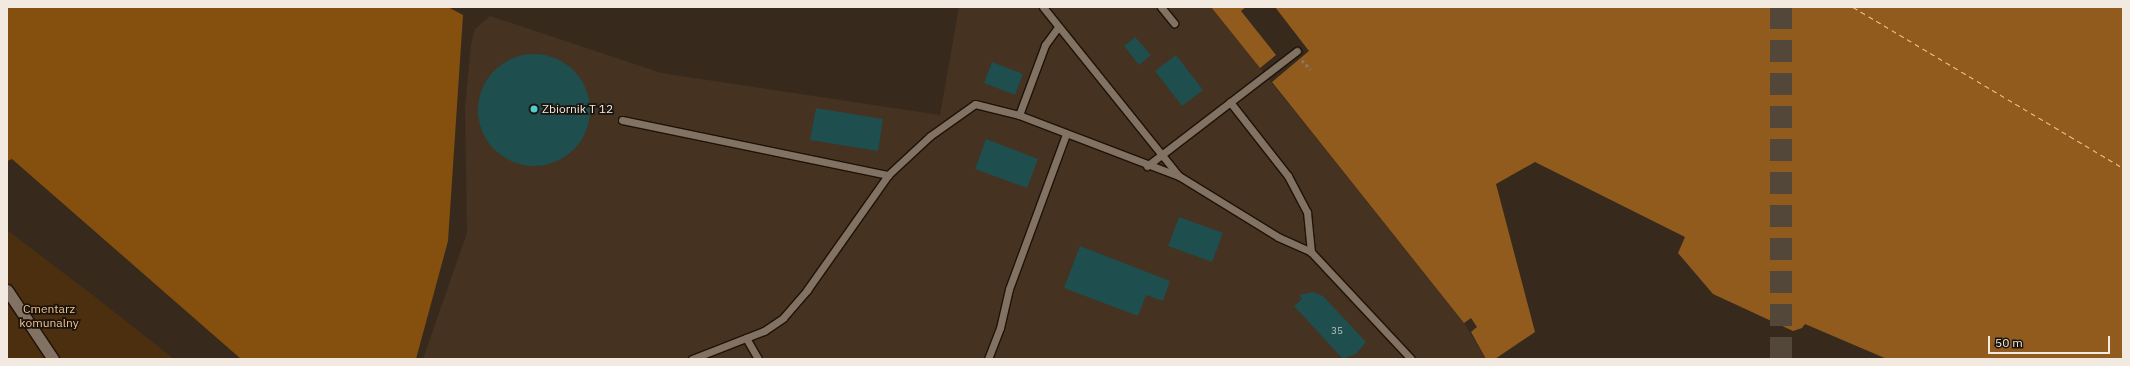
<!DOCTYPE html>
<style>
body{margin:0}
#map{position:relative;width:2130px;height:366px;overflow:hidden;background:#372a1d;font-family:"IBM Plex Sans",sans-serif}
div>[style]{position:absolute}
.built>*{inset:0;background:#453221}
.green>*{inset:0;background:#4c2f0f}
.forest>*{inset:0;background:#85500e}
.water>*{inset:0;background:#915b1e}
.ferry>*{height:1px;margin-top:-0.5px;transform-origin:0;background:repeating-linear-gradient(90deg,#f5bd87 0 5px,transparent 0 9px)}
.building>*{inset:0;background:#1f4e4e}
.round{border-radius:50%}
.primary-tunnel>*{height:22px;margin-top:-11px;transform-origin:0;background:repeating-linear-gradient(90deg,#53473a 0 22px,transparent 0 33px)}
.path>*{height:2.5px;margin-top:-1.25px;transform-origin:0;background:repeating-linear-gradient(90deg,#84796e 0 3px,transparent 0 6px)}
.roads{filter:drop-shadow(1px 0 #1e1206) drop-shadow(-1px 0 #1e1206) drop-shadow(0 1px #1e1206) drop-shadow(0 -1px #1e1206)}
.service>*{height:7px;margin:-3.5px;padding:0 3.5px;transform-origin:3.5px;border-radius:3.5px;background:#827263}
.pedestrian>*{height:11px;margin:-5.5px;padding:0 5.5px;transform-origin:5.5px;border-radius:5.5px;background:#827263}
.dots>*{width:11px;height:11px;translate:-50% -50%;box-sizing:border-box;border:2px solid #1a140e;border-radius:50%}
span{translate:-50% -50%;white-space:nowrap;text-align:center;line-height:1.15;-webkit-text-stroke:3.5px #1a140e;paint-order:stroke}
.number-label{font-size:10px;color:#bdc2bc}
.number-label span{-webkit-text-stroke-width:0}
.poi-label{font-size:12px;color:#f2e9e1}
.left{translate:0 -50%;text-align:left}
.park-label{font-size:12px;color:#f6bf89}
.frame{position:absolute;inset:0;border:8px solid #f2e9e1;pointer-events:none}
.scale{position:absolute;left:1988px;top:336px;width:122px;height:18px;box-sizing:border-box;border:2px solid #f2e9e1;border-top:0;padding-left:5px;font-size:12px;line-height:14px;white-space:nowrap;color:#f2e9e1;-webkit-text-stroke:3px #1a140e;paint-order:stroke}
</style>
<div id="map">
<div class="built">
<div style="clip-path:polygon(959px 7px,1211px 7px,1464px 323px,1486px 359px,423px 359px,467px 233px,465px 107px,471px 45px,475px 29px,490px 16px,661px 73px,940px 115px)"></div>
</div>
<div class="green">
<div style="clip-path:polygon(7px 230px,90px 293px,174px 359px,7px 359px)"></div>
</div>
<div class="forest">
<div style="clip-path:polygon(7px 7px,448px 7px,463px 15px,448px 241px,416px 359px,241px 359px,12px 159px,7px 161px)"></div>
</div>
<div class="water">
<div style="clip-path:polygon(1211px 7px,1246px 7px,1241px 11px,1276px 55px,1260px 68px)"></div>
<div style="clip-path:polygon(1275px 7px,2123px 7px,2123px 359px,1887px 359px,1805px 324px,1802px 328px,1793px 331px,1713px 294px,1678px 253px,1685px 237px,1535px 162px,1496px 184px,1535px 332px,1495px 359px,1486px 359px,1471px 332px,1477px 327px,1471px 318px,1464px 323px,1272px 82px,1309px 51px)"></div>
</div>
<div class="ferry">
<div style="left:1853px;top:7px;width:314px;rotate:30.8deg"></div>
</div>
<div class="building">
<div style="clip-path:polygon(1135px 37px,1151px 55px,1139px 65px,1124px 46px)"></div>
<div class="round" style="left:478px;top:54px;width:112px;height:112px"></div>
<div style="clip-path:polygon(1176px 55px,1203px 90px,1182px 106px,1155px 71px)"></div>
<div style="clip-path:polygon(992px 62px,1023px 74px,1015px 95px,984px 83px)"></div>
<div style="clip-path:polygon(816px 108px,883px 119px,878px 151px,810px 140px)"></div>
<div style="clip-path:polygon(986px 139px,1038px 159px,1027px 188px,975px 169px)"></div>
<div style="clip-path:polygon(1179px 217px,1223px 233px,1212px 262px,1168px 246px)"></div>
<div style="clip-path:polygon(1080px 246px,1170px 281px,1163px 301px,1146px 295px,1138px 316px,1064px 288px)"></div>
<div style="clip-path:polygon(1313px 292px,1323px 296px,1366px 342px,1356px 354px,1343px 359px,1294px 306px,1302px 299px,1299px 295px)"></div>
</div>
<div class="primary-tunnel">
<div style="left:1781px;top:7px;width:352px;rotate:90deg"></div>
</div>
<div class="path">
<div style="left:1302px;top:60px;width:13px;rotate:48deg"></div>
</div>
<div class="roads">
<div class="service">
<div style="left:1043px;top:7px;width:217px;rotate:51.2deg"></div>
<div style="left:1179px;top:176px;width:116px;rotate:31.6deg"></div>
<div style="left:1278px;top:237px;width:36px;rotate:24deg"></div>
<div style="left:1161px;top:7px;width:21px;rotate:51deg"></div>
<div style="left:1230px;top:102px;width:94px;rotate:51.9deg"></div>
<div style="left:1288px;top:176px;width:41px;rotate:62.2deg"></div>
<div style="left:1307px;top:212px;width:40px;rotate:84.3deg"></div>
<div style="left:1311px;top:252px;width:146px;rotate:46.9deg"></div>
<div style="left:1019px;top:115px;width:75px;rotate:-69.6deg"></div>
<div style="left:1045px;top:45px;width:22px;rotate:-54deg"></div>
<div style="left:622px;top:120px;width:272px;rotate:11.7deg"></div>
<div style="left:888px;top:175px;width:57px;rotate:-42.9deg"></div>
<div style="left:930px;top:136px;width:55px;rotate:-35.4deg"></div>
<div style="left:975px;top:104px;width:45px;rotate:14deg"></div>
<div style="left:1019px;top:115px;width:171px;rotate:20.9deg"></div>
<div style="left:1147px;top:166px;width:189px;rotate:-37.5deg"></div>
<div style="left:746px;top:338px;width:24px;rotate:60deg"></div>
<div style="left:692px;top:359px;width:77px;rotate:-21.3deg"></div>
<div style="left:764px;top:331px;width:23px;rotate:-34deg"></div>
<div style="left:783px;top:318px;width:37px;rotate:-49deg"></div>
<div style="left:807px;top:290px;width:141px;rotate:-54.8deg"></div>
<div style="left:988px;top:359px;width:33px;rotate:-69deg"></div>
<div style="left:1000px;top:328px;width:40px;rotate:-77deg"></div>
<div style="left:1009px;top:289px;width:165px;rotate:-69.8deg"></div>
</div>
<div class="pedestrian">
<div style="left:7px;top:290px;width:83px;rotate:56.3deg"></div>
</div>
</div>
<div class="dots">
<div style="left:534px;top:109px;background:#52cdcd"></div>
</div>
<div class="number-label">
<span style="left:1337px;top:331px">35</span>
</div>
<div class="poi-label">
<span class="left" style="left:542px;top:109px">Zbiornik T 12</span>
</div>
<div class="park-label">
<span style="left:49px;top:316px">Cmentarz<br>komunalny</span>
</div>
<div class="frame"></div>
<div class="scale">50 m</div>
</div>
